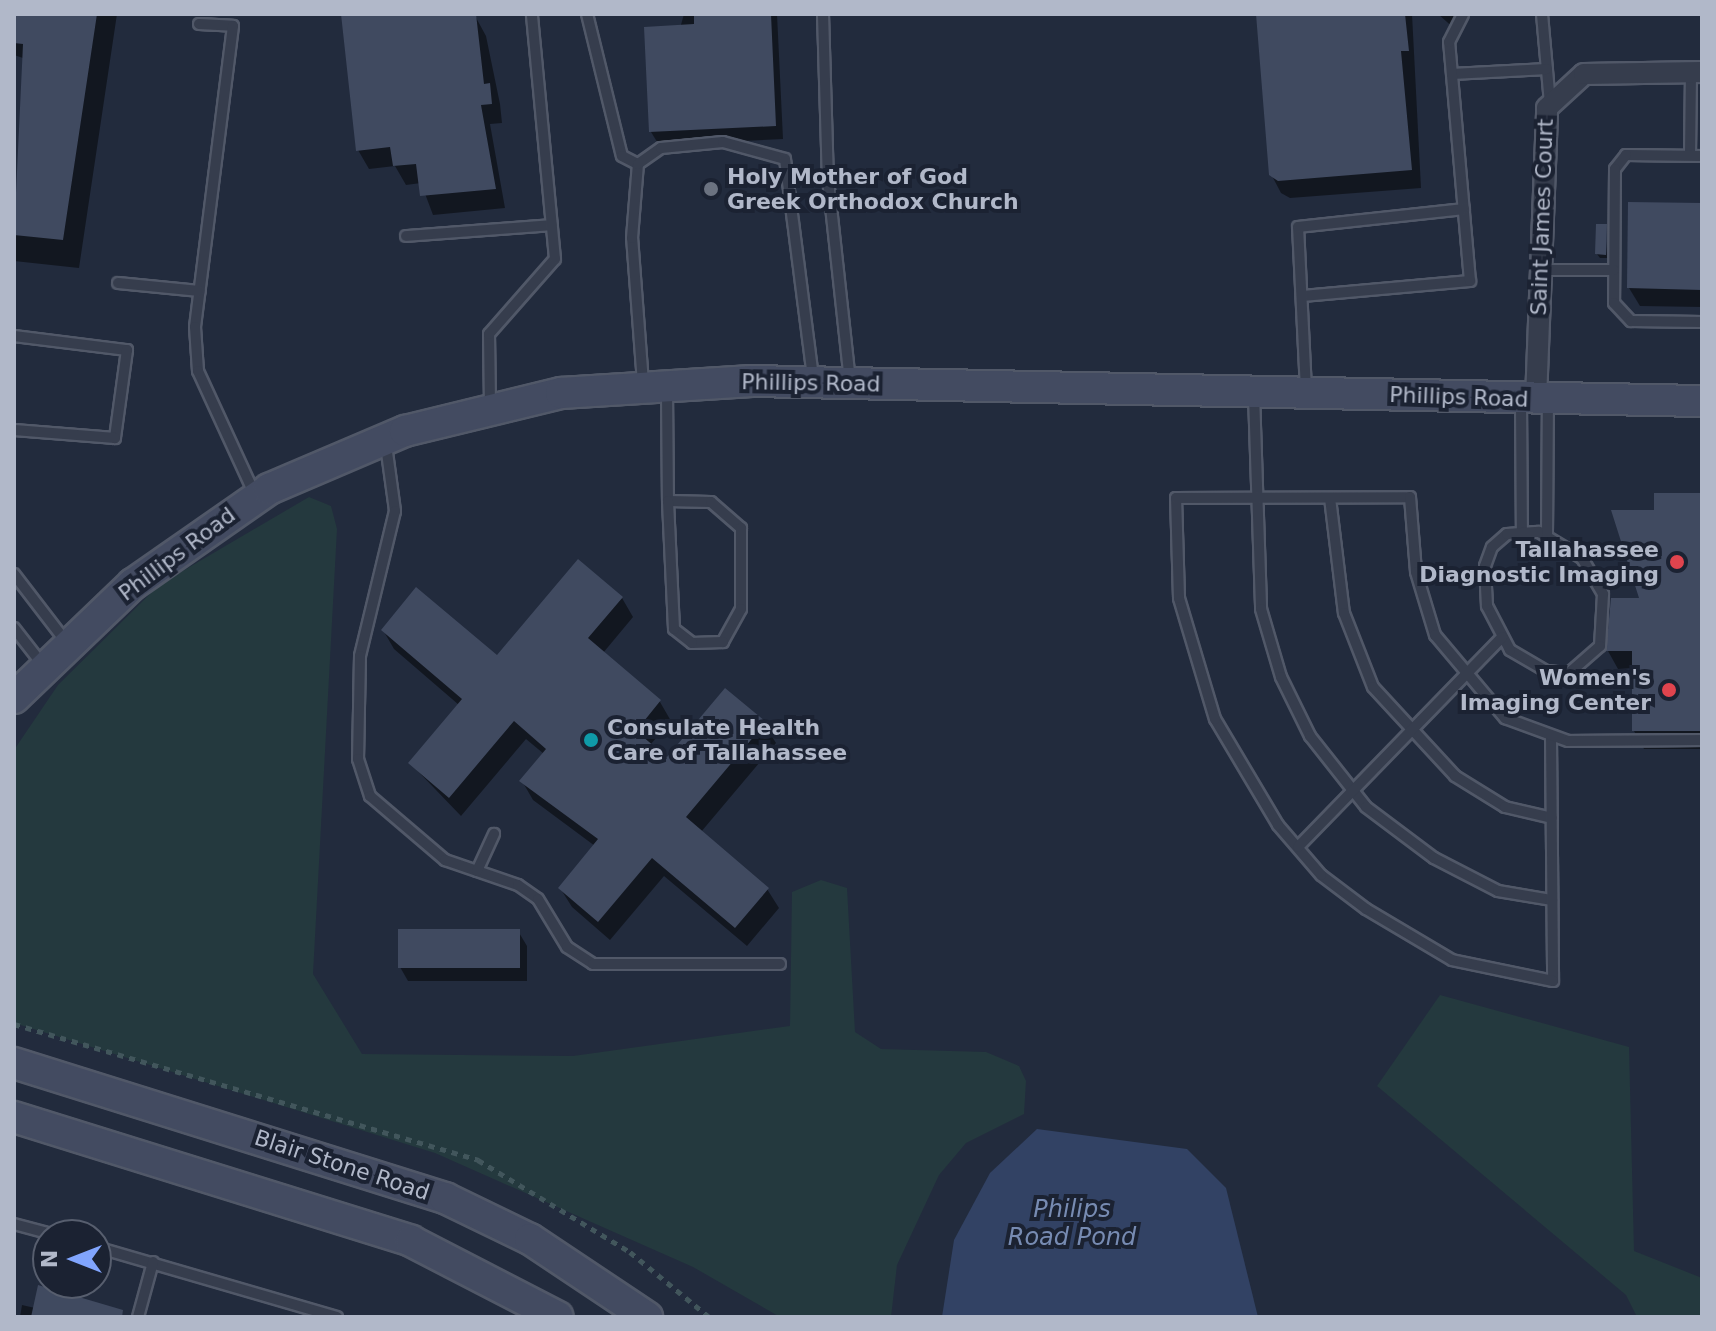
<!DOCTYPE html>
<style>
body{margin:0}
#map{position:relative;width:1716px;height:1331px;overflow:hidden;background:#222b3d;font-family:"DejaVu Sans",sans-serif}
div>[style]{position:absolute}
.green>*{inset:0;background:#24393e}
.water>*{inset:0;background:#324264}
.shadow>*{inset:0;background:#0007}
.building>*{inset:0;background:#404a60}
.path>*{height:5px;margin-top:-2.5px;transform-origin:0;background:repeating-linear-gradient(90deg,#42565c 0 6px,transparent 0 12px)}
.roads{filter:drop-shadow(2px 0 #515868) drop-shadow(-2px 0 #515868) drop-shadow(0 2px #515868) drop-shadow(0 -2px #515868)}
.lane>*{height:10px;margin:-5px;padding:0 5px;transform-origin:5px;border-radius:5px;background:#363d4d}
.street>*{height:20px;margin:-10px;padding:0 10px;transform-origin:10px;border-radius:10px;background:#363d4d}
.secondary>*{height:30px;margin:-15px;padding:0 15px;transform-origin:15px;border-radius:15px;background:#434b61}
.dots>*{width:22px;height:22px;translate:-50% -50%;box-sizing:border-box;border:4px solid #1b2232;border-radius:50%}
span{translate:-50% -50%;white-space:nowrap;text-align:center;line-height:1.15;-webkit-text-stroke:8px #1b2232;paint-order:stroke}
.poi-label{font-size:22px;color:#b1b8c9;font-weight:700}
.left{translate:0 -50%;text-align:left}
.right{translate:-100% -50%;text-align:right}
.street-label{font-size:22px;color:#b1b8c9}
.water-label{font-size:24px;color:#778bb2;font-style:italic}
.frame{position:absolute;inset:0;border:16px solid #b1b8c9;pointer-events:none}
.north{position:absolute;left:32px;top:1219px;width:80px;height:80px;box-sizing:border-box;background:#1b2232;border:2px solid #575e6e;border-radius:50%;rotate:270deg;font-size:22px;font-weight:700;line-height:32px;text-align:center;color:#b1b8c9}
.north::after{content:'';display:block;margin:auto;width:28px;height:36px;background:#81a5fe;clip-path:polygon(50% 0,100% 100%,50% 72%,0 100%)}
</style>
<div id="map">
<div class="green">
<div style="clip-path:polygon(309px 497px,331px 506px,337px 529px,313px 974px,362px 1054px,573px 1056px,790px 1026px,792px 892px,821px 880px,847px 888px,855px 1032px,881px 1049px,986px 1052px,1019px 1066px,1026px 1081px,1024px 1114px,966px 1143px,939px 1175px,897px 1265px,891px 1317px,780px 1317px,693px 1267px,435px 1153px,14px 1023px,14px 750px,58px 685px,159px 585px)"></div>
<div style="clip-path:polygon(1440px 995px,1629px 1047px,1634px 1251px,1702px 1278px,1702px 1317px,1637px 1317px,1626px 1295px,1377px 1086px)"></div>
</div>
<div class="water">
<div style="clip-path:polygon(1037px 1129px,1187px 1149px,1226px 1188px,1258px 1317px,942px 1317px,954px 1240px,990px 1173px)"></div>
</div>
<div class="shadow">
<div style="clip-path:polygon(14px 14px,117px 14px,79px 268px,14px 261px,23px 58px,14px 55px)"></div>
<div style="clip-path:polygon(343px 14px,474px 14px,486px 36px,500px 104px,502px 123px,490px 124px,505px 208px,433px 215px,421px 183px,406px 185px,395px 166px,369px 169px,358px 150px)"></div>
<div style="clip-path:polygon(684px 14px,777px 14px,783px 139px,659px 145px,651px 132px)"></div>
<div style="clip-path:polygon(1258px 14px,1412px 14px,1421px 188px,1290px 198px,1281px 193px,1271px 174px)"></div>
<div style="clip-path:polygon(1438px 14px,1470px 14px,1456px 30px)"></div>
<div style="clip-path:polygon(1702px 205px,1702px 307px,1640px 306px,1629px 288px)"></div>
<div style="clip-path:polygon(1605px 226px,1607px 258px,1600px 258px,1597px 254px)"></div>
<div style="clip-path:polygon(1702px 495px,1702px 749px,1644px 749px,1634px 731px,1634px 668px,1618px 669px,1608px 651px,1642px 600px,1656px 512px)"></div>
<div style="clip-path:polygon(622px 598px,633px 617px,603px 653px,660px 702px,671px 721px,650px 745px,667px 760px,764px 724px,776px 743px,701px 832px,767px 889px,779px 908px,747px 946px,664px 876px,610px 940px,572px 907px,560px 888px,595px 846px,533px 800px,522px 781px,544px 754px,526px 739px,461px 816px,410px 763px,459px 705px,394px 649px,383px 630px,497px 658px)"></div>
<div style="clip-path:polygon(518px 931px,527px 946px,527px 981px,408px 981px,400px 967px)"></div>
<div style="clip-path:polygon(22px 1305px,35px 1308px,97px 1317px,20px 1317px)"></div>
</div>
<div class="building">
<div style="clip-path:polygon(14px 14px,97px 14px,63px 240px,14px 235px,23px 44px,14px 43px)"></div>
<div style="clip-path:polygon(341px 14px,476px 14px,484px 84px,490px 83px,492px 104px,481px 105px,496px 189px,420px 196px,416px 164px,393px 166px,390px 147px,356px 151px)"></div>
<div style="clip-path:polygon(694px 14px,771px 14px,776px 126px,649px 132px,644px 27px,694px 24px)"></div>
<div style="clip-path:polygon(1256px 14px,1405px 14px,1409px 51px,1401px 51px,1412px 170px,1278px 181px,1269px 175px)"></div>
<div style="clip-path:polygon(1628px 202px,1702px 203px,1702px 290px,1627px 288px)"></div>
<div style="clip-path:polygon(1596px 224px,1607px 224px,1606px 255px,1595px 254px)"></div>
<div style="clip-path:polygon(1654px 493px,1702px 493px,1702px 731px,1632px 731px,1632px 651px,1606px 651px,1611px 598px,1639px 598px,1611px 510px,1654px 510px)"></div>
<div style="clip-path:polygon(578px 559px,623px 597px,588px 638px,661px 700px,636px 731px,667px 757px,725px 688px,766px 722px,686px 817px,769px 888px,735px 928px,652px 858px,598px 922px,558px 888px,598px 839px,519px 781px,546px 749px,514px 721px,449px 798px,408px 763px,462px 699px,381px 630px,416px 587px,497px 655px)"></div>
<div style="clip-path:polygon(398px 929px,520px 929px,520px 968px,398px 968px)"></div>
<div style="clip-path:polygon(38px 1285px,123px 1310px,122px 1317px,31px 1317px)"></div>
</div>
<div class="path">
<div style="left:14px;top:1024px;width:484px;rotate:16.3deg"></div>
<div style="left:478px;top:1160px;width:178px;rotate:31.2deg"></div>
<div style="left:630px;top:1252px;width:102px;rotate:39.4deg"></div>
</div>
<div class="roads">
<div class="lane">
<div style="left:587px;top:14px;width:146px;rotate:76.2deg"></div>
<div style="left:622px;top:156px;width:18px;rotate:27deg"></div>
<div style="left:823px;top:14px;width:165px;rotate:88.3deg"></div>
<div style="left:828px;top:179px;width:203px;rotate:83.8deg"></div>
<div style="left:1542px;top:14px;width:89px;rotate:84.9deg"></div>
<div style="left:199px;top:24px;width:34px;rotate:3deg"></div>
<div style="left:233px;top:26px;width:303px;rotate:97.2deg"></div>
<div style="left:195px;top:327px;width:44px;rotate:86.1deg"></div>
<div style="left:198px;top:371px;width:136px;rotate:65.3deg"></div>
<div style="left:1452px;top:74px;width:95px;rotate:-3deg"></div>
<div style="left:1690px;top:155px;width:83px;rotate:-89.3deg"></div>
<div style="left:1702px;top:156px;width:76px;rotate:-179.2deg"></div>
<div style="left:1626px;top:155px;width:18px;rotate:128deg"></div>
<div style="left:1615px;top:169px;width:134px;rotate:90.4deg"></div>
<div style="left:1614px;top:303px;width:25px;rotate:47deg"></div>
<div style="left:1631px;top:321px;width:71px;rotate:0.8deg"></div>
<div style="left:406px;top:236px;width:146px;rotate:-4.3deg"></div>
<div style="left:1539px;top:270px;width:75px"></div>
<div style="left:118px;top:283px;width:82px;rotate:5.6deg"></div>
<div style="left:1302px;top:296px;width:169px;rotate:-5.1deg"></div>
<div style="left:1470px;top:281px;width:240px;rotate:-95deg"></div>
<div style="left:1449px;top:42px;width:31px;rotate:-63deg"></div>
<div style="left:14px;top:336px;width:114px;rotate:7.1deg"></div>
<div style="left:127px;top:350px;width:89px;rotate:97.8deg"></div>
<div style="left:115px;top:438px;width:101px;rotate:-175.5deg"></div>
<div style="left:643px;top:383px;width:145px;rotate:-94.3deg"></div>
<div style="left:632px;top:238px;width:74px;rotate:-85.4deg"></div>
<div style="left:638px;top:164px;width:28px;rotate:-35deg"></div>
<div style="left:661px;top:148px;width:62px;rotate:-5.5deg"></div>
<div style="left:723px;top:142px;width:64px;rotate:15.3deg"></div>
<div style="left:785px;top:159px;width:220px;rotate:82.7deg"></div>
<div style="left:1306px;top:390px;width:163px;rotate:-92.8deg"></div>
<div style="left:1298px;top:227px;width:167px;rotate:-6.2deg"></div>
<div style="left:667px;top:391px;width:110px;rotate:89.5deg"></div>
<div style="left:1254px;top:395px;width:214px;rotate:88.1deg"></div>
<div style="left:1261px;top:609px;width:71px;rotate:73.6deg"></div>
<div style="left:1281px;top:677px;width:66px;rotate:63.8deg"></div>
<div style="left:1310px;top:736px;width:90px;rotate:51.7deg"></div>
<div style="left:1366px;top:807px;width:85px;rotate:36.9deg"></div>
<div style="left:1434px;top:858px;width:72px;rotate:27.3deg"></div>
<div style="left:1498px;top:891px;width:55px;rotate:9.5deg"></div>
<div style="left:1521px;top:401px;width:131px;rotate:89.6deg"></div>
<div style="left:490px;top:405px;width:71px;rotate:-90.8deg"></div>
<div style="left:489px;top:334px;width:100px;rotate:-48.7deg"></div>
<div style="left:555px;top:259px;width:246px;rotate:-95.4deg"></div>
<div style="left:386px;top:445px;width:67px;rotate:82.2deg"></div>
<div style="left:395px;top:511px;width:149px;rotate:103.6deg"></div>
<div style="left:360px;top:656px;width:103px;rotate:91.1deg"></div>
<div style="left:358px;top:759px;width:39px;rotate:72deg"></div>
<div style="left:370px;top:796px;width:99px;rotate:40.5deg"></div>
<div style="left:445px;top:860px;width:77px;rotate:18.9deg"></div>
<div style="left:518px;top:885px;width:24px;rotate:35deg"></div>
<div style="left:538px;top:899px;width:56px;rotate:58.9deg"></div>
<div style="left:567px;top:947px;width:31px;rotate:33deg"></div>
<div style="left:593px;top:964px;width:187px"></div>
<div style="left:1330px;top:498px;width:116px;rotate:83.1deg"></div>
<div style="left:1344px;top:613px;width:79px;rotate:68.6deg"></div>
<div style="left:1373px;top:687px;width:121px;rotate:47.3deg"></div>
<div style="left:1455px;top:776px;width:59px;rotate:31.8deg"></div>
<div style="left:1505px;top:807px;width:48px;rotate:13.2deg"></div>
<div style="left:668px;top:501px;width:43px;rotate:1.3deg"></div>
<div style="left:711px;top:502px;width:40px;rotate:41deg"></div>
<div style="left:741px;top:528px;width:81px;rotate:90deg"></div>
<div style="left:741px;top:609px;width:38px;rotate:119deg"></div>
<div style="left:723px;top:642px;width:31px;rotate:178deg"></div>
<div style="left:692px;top:643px;width:23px;rotate:-142deg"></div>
<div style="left:674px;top:629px;width:128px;rotate:-92.7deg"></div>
<div style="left:1539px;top:532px;width:50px;rotate:31.2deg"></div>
<div style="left:1582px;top:558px;width:42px;rotate:59.7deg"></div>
<div style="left:1603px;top:594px;width:52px;rotate:93.3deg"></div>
<div style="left:1600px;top:646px;width:41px;rotate:138.9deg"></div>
<div style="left:1569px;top:673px;width:23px;rotate:-175deg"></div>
<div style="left:1546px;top:671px;width:42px;rotate:-149.7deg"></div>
<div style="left:1510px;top:650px;width:50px;rotate:-117.6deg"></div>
<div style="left:1487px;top:606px;width:40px;rotate:-92.9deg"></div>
<div style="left:1485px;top:566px;width:20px;rotate:-70deg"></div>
<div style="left:1492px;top:547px;width:20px;rotate:-41deg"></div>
<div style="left:1507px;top:534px;width:32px;rotate:-4deg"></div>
<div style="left:1547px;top:535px;width:134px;rotate:-89.6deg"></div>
<div style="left:14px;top:574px;width:87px;rotate:52.5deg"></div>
<div style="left:14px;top:628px;width:46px;rotate:52.1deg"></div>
<div style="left:1551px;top:738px;width:243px;rotate:89.5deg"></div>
<div style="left:1553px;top:981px;width:103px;rotate:-168.3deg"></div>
<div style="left:1452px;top:960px;width:100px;rotate:-149.3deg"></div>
<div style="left:1366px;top:909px;width:56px;rotate:-142.9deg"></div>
<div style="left:1321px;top:875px;width:66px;rotate:-130.7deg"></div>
<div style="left:1278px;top:825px;width:123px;rotate:-120.7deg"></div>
<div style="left:1215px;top:719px;width:126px;rotate:-106.6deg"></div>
<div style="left:1179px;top:598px;width:100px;rotate:-91.7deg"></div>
<div style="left:1176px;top:498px;width:234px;rotate:-0.2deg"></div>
<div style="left:1410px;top:497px;width:75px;rotate:85.4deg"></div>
<div style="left:1416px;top:572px;width:66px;rotate:73.2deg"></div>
<div style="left:1435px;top:635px;width:109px;rotate:49.9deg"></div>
<div style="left:1505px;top:718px;width:67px;rotate:20.1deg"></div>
<div style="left:1568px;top:741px;width:134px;rotate:-0.4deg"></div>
<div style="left:1298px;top:847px;width:293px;rotate:-45.8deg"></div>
<div style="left:477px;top:871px;width:41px;rotate:-65.3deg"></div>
<div style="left:14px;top:1224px;width:42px;rotate:15deg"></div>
<div style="left:96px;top:1247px;width:251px;rotate:16.2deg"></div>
<div style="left:138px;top:1317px;width:57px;rotate:-74.7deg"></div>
</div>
<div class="street">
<div style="left:1536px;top:400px;width:292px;rotate:-87.8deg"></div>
<div style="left:1547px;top:108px;width:50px;rotate:-42.6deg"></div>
<div style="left:1584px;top:74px;width:118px;rotate:-1deg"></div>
</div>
<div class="secondary">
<div style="left:14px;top:698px;width:165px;rotate:-43.8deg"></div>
<div style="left:133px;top:584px;width:166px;rotate:-34.9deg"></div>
<div style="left:269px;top:489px;width:148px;rotate:-23.1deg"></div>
<div style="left:405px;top:431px;width:161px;rotate:-13.7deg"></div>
<div style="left:561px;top:393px;width:191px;rotate:-3.6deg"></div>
<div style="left:752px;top:381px;width:950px;rotate:1.21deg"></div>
<div style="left:14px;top:1063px;width:452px;rotate:17.4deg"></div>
<div style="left:445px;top:1198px;width:94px;rotate:25.8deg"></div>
<div style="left:530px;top:1239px;width:141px;rotate:33.7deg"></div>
<div style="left:14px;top:1117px;width:416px;rotate:17.3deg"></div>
<div style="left:411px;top:1241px;width:165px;rotate:27.3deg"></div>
</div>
</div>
<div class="dots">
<div style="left:711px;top:189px;background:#6b7280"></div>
<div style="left:1677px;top:562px;background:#e0444e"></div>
<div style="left:1669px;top:690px;background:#e0444e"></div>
<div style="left:591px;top:740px;background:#0f9aa8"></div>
</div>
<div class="poi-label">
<span class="left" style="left:727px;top:189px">Holy Mother of God<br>Greek Orthodox Church</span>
<span class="right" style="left:1659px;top:562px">Tallahassee<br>Diagnostic Imaging</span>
<span class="right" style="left:1651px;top:690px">Women's<br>Imaging Center</span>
<span class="left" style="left:607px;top:740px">Consulate Health<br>Care of Tallahassee</span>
</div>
<div class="street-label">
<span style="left:1542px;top:217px;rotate:-88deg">Saint James Court</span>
<span style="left:811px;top:383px;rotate:1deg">Phillips Road</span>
<span style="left:1459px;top:397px;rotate:2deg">Phillips Road</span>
<span style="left:177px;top:554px;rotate:-37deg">Phillips Road</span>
<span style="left:342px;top:1165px;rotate:18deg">Blair Stone Road</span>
</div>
<div class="water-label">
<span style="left:1072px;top:1224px">Philips<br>Road Pond</span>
</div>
<div class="frame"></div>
<div class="north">N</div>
</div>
